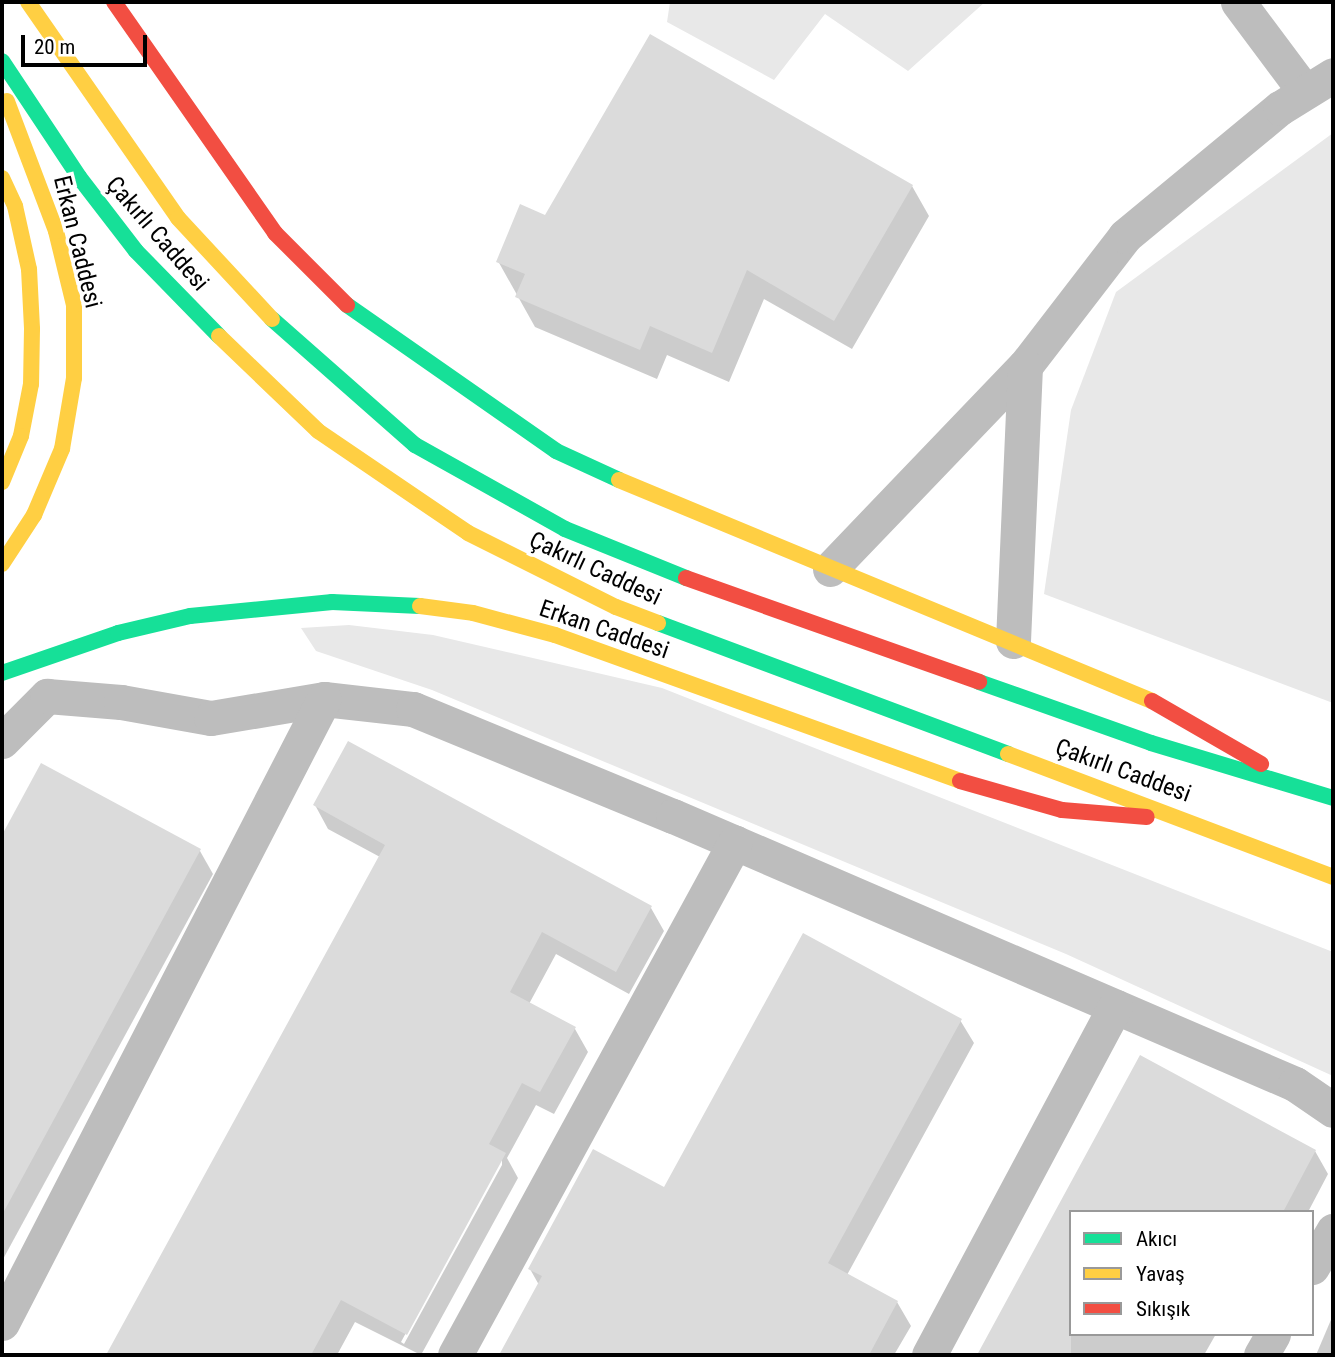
<!DOCTYPE html>
<meta charset="utf-8">
<style>
body{margin:0}
#map{position:relative;width:1335px;height:1357px;overflow:hidden;background:#fff;font-family:"Roboto Condensed",sans-serif}
div>[style]{position:absolute}
.green>*{inset:0;background:#e8e8e8}
.shadow>*{inset:0;background:#0003}
.building>*{inset:0;background:#dbdbdb}
.street>*{height:35px;margin:-17.5px;padding:0 17.5px;transform-origin:17.5px;border-radius:17.5px;background:#bdbdbd}
.fast>*{height:16px;margin:-8px;padding:0 8px;transform-origin:8px;border-radius:8px;background:#16e098}
.slow>*{height:16px;margin:-8px;padding:0 8px;transform-origin:8px;border-radius:8px;background:#ffcf43}
.jam>*{height:16px;margin:-8px;padding:0 8px;transform-origin:8px;border-radius:8px;background:#f24e42}
span{translate:-50% -50%;white-space:nowrap;text-align:center;line-height:1.15;-webkit-text-stroke:7px #fff;paint-order:stroke}
.street-label{font-size:24px;color:#000}
.frame{position:absolute;inset:0;border:4px solid #000;pointer-events:none}
.legend{position:absolute;left:1069px;top:1210px;width:245px;height:126px;box-sizing:border-box;background:#fff;border:2px solid #999;margin:0;padding:9px 12px;list-style:none;font-size:21px;color:#000}
.legend li{display:flex;align-items:center;gap:14px;height:35px}
.legend b{width:35px;border:2px solid #999}
.scale{position:absolute;left:21px;top:35px;width:126px;height:32px;box-sizing:border-box;border:4px solid #000;border-top:0;padding-left:9px;font-size:21px;line-height:24px;white-space:nowrap;color:#000;-webkit-text-stroke:5px #fff;paint-order:stroke}
</style>
<div id="map">
<div class="green">
<div style="clip-path:polygon(670px 2px,985px 2px,908px 71px,825px 14px,774px 80px,667px 22px)"></div>
<div style="clip-path:polygon(1333px 133px,1333px 703px,1044px 594px,1071px 410px,1116px 292px)"></div>
<div style="clip-path:polygon(349px 625px,433px 635px,662px 688px,1333px 952px,1333px 1076px,1066px 954px,432px 690px,316px 651px,301px 628px)"></div>
</div>
<div class="shadow">
<div style="clip-path:polygon(912px 186px,929px 216px,852px 349px,764px 299px,729px 382px,667px 355px,657px 379px,535px 327px,498px 261px,546px 217px)"></div>
<div style="clip-path:polygon(42px 765px,200px 851px,213px 874px,2px 1261px,2px 838px)"></div>
<div style="clip-path:polygon(evenodd,315px 805px,651px 908px,664px 931px,629px 994px,556px 954px,529px 1004px,575px 1029px,588px 1052px,554px 1114px,536px 1105px,507px 1158px,518px 1178px,421px 1355px,355px 1322px,337px 1355px,108px 1355px,380px 857px,328px 829px,315px 805px,502px 1157px,502px 1165px,404px 1344px,401px 1342px,502px 1157px)"></div>
<div style="clip-path:polygon(960px 1020px,974px 1043px,847px 1275px,897px 1302px,911px 1326px,894px 1355px,501px 1355px,539px 1285px,530px 1269px)"></div>
<div style="clip-path:polygon(1141px 1057px,1315px 1151px,1328px 1174px,1308px 1212px,1071px 1212px,1071px 1334px,1216px 1334px,1204px 1355px,979px 1355px)"></div>
<div style="clip-path:polygon(1333px 1315px,1333px 1355px,1316px 1355px)"></div>
</div>
<div class="building">
<div style="clip-path:polygon(650px 34px,913px 185px,834px 321px,747px 270px,712px 353px,650px 326px,640px 350px,515px 297px,525px 274px,496px 262px,520px 204px,545px 215px)"></div>
<div style="clip-path:polygon(348px 741px,652px 906px,616px 972px,542px 932px,510px 992px,576px 1027px,540px 1092px,522px 1083px,489px 1144px,506px 1153px,407px 1335px,341px 1300px,311px 1355px,106px 1355px,385px 845px,313px 805px)"></div>
<div style="clip-path:polygon(41px 763px,201px 849px,2px 1215px,2px 835px)"></div>
<div style="clip-path:polygon(803px 933px,962px 1019px,828px 1263px,898px 1301px,869px 1355px,499px 1355px,542px 1276px,528px 1269px,593px 1149px,664px 1187px)"></div>
<div style="clip-path:polygon(1140px 1055px,1316px 1150px,1283px 1212px,1071px 1212px,1071px 1355px,977px 1355px)"></div>
</div>
<div class="street">
<div style="left:1238px;top:2px;width:112px;rotate:53.3deg"></div>
<div style="left:830px;top:569px;width:281px;rotate:-46.2deg"></div>
<div style="left:1025px;top:366px;width:164px;rotate:-52.4deg"></div>
<div style="left:1125px;top:236px;width:201px;rotate:-39.6deg"></div>
<div style="left:1280px;top:108px;width:62px;rotate:-31.9deg"></div>
<div style="left:1013px;top:641px;width:275px;rotate:-87.5deg"></div>
<div style="left:2px;top:741px;width:64px;rotate:-45deg"></div>
<div style="left:47px;top:696px;width:74px;rotate:4.6deg"></div>
<div style="left:121px;top:702px;width:91px;rotate:10.1deg"></div>
<div style="left:211px;top:718px;width:115px;rotate:-9.5deg"></div>
<div style="left:324px;top:699px;width:90px;rotate:6.4deg"></div>
<div style="left:413px;top:709px;width:281px;rotate:22.4deg"></div>
<div style="left:673px;top:816px;width:677px;rotate:23.31deg"></div>
<div style="left:1295px;top:1084px;width:46px;rotate:34.4deg"></div>
<div style="left:1312px;top:1267px;width:42px;rotate:-59.7deg"></div>
<div style="left:2px;top:1323px;width:702px;rotate:-62.71deg"></div>
<div style="left:455px;top:1355px;width:584px;rotate:-61.37deg"></div>
<div style="left:929px;top:1355px;width:395px;rotate:-61.9deg"></div>
<div style="left:1261px;top:1355px;width:24px;rotate:-60deg"></div>
</div>
<div class="fast">
<div style="left:2px;top:61px;width:139px;rotate:56.4deg"></div>
<div style="left:79px;top:177px;width:93px;rotate:52.4deg"></div>
<div style="left:136px;top:251px;width:119px;rotate:45.7deg"></div>
<div style="left:347px;top:305px;width:255px;rotate:34.9deg"></div>
<div style="left:556px;top:451px;width:69px;rotate:24.7deg"></div>
<div style="left:272px;top:319px;width:191px;rotate:41.4deg"></div>
<div style="left:415px;top:445px;width:172px;rotate:29.2deg"></div>
<div style="left:565px;top:529px;width:131px;rotate:22deg"></div>
<div style="left:658px;top:623px;width:374px;rotate:20.5deg"></div>
<div style="left:2px;top:673px;width:123px;rotate:-19deg"></div>
<div style="left:118px;top:633px;width:74px;rotate:-13.3deg"></div>
<div style="left:190px;top:616px;width:143px;rotate:-5.6deg"></div>
<div style="left:332px;top:602px;width:88px;rotate:2.6deg"></div>
<div style="left:979px;top:682px;width:182px;rotate:19.5deg"></div>
<div style="left:1151px;top:743px;width:190px;rotate:16.8deg"></div>
</div>
<div class="slow">
<div style="left:28px;top:2px;width:263px;rotate:55.2deg"></div>
<div style="left:178px;top:218px;width:138px;rotate:47.1deg"></div>
<div style="left:2px;top:178px;width:31px;rotate:65deg"></div>
<div style="left:15px;top:206px;width:65px;rotate:77.5deg"></div>
<div style="left:29px;top:269px;width:60px;rotate:87.1deg"></div>
<div style="left:32px;top:329px;width:55px;rotate:91deg"></div>
<div style="left:31px;top:384px;width:53px;rotate:100.9deg"></div>
<div style="left:21px;top:436px;width:50px;rotate:112.4deg"></div>
<div style="left:219px;top:336px;width:137px;rotate:43.8deg"></div>
<div style="left:318px;top:431px;width:181px;rotate:34.2deg"></div>
<div style="left:468px;top:533px;width:165px;rotate:26.6deg"></div>
<div style="left:616px;top:607px;width:45px;rotate:20.9deg"></div>
<div style="left:619px;top:480px;width:577px;rotate:22.52deg"></div>
<div style="left:2px;top:564px;width:59px;rotate:-56.9deg"></div>
<div style="left:34px;top:515px;width:72px;rotate:-67deg"></div>
<div style="left:62px;top:449px;width:72px;rotate:-80.4deg"></div>
<div style="left:74px;top:378px;width:73px;rotate:-90deg"></div>
<div style="left:74px;top:305px;width:76px;rotate:-103.7deg"></div>
<div style="left:56px;top:231px;width:139px;rotate:-110.7deg"></div>
<div style="left:420px;top:606px;width:53px;rotate:7.5deg"></div>
<div style="left:473px;top:613px;width:85px;rotate:15deg"></div>
<div style="left:555px;top:635px;width:431px;rotate:19.8deg"></div>
<div style="left:1008px;top:754px;width:347px;rotate:20.7deg"></div>
</div>
<div class="jam">
<div style="left:114px;top:2px;width:282px;rotate:55.1deg"></div>
<div style="left:275px;top:233px;width:102px;rotate:45deg"></div>
<div style="left:686px;top:578px;width:311px;rotate:19.5deg"></div>
<div style="left:1152px;top:701px;width:126px;rotate:30deg"></div>
<div style="left:960px;top:781px;width:106px;rotate:15.9deg"></div>
<div style="left:1062px;top:810px;width:85px;rotate:4.7deg"></div>
</div>
<div class="street-label">
<span style="left:157px;top:234px;rotate:49deg">Çakırlı Caddesi</span>
<span style="left:77px;top:242px;rotate:76deg">Erkan Caddesi</span>
<span style="left:595px;top:569px;rotate:25deg">Çakırlı Caddesi</span>
<span style="left:604px;top:630px;rotate:19deg">Erkan Caddesi</span>
<span style="left:1123px;top:771px;rotate:20deg">Çakırlı Caddesi</span>
</div>
<div class="frame"></div>
<ul class="legend">
<li><b style="height:9px;background:#16e098"></b>Akıcı</li>
<li><b style="height:9px;background:#ffcf43"></b>Yavaş</li>
<li><b style="height:9px;background:#f24e42"></b>Sıkışık</li>
</ul>
<div class="scale">20 m</div>
</div>
